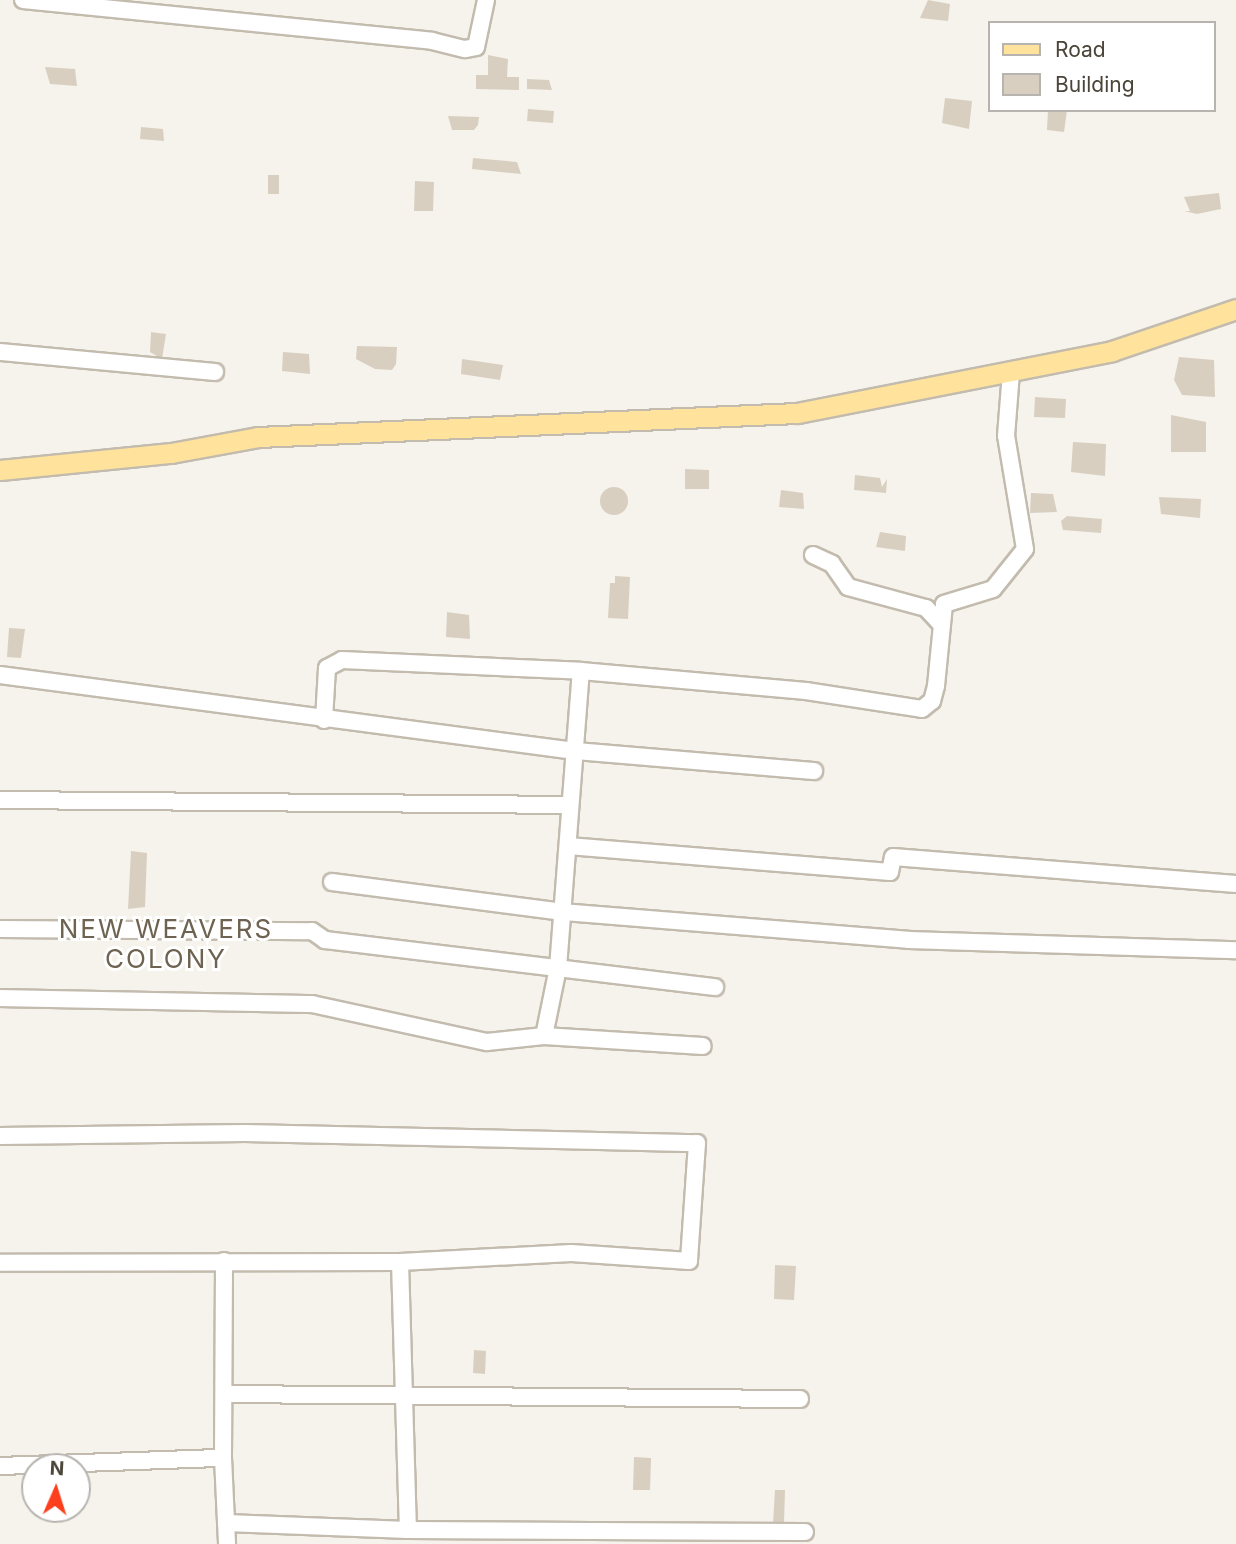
<!DOCTYPE html>
<style>
body{margin:0}
#map{position:relative;width:1236px;height:1544px;overflow:hidden;background:#f6f3ec;font-family:Inter,sans-serif}
div>[style]{position:absolute}
.building>*{inset:0;background:#d8cfc1}
.round{border-radius:50%}
.roads{filter:drop-shadow(2px 0 #c2bbae) drop-shadow(-2px 0 #c2bbae) drop-shadow(0 2px #c2bbae) drop-shadow(0 -2px #c2bbae)}
.minor>*{height:16px;margin:-8px;padding:0 8px;transform-origin:8px;border-radius:8px;background:#fff}
.major>*{height:19px;margin:-9.5px;padding:0 9.5px;transform-origin:9.5px;border-radius:9.5px;background:#ffe39c}
span{translate:-50% -50%;white-space:nowrap;text-align:center;line-height:1.15;-webkit-text-stroke:6px #fff;paint-order:stroke}
.neighbourhood-label{font-size:26px;color:#6e6250;letter-spacing:2px}
.legend{position:absolute;left:988px;top:21px;width:228px;height:91px;box-sizing:border-box;background:#fff;border:2px solid #b7b4b0;margin:0;padding:9px 12px;list-style:none;font-size:21px;color:#4b4439}
.legend li{display:flex;align-items:center;gap:14px;height:35px}
.legend b{width:35px;border:2px solid #b7b4b0}
.north{position:absolute;left:21px;top:1453px;width:70px;height:70px;box-sizing:border-box;background:#fff;border:2px solid #b7b4b0;border-radius:50%;rotate:3deg;font-size:19px;font-weight:700;line-height:28px;text-align:center;color:#4b4439}
.north::after{content:'';display:block;margin:auto;width:24px;height:32px;background:#fc3f1d;clip-path:polygon(50% 0,100% 100%,50% 72%,0 100%)}
</style>
<div id="map">
<div class="building">
<div style="clip-path:polygon(928px 0,950px 4px,948px 21px,920px 18px)"></div>
<div style="clip-path:polygon(488px 55px,508px 59px,507px 77px,519px 77px,519px 90px,476px 89px,476px 75px,488px 75px)"></div>
<div style="clip-path:polygon(45px 67px,75px 69px,77px 86px,50px 84px)"></div>
<div style="clip-path:polygon(527px 79px,549px 80px,552px 90px,527px 89px)"></div>
<div style="clip-path:polygon(945px 98px,972px 101px,969px 129px,942px 123px)"></div>
<div style="clip-path:polygon(528px 109px,554px 111px,553px 123px,527px 121px)"></div>
<div style="clip-path:polygon(1048px 110px,1067px 110px,1064px 132px,1047px 130px)"></div>
<div style="clip-path:polygon(448px 116px,479px 117px,478px 125px,474px 130px,452px 130px)"></div>
<div style="clip-path:polygon(141px 127px,163px 129px,164px 141px,140px 139px)"></div>
<div style="clip-path:polygon(473px 158px,517px 162px,521px 174px,472px 169px)"></div>
<div style="clip-path:polygon(268px 175px,279px 175px,279px 194px,268px 194px)"></div>
<div style="clip-path:polygon(415px 181px,434px 182px,433px 211px,414px 211px)"></div>
<div style="clip-path:polygon(1219px 193px,1221px 209px,1197px 214px,1184px 211px,1190px 211px,1184px 197px)"></div>
<div style="clip-path:polygon(151px 332px,166px 334px,162px 359px,150px 352px)"></div>
<div style="clip-path:polygon(357px 346px,397px 347px,396px 364px,392px 370px,375px 369px,356px 359px)"></div>
<div style="clip-path:polygon(283px 352px,309px 354px,310px 374px,282px 371px)"></div>
<div style="clip-path:polygon(1179px 357px,1214px 360px,1215px 397px,1182px 395px,1174px 380px)"></div>
<div style="clip-path:polygon(462px 359px,503px 365px,500px 380px,461px 374px)"></div>
<div style="clip-path:polygon(1035px 397px,1066px 399px,1065px 418px,1034px 417px)"></div>
<div style="clip-path:polygon(1171px 415px,1206px 422px,1206px 452px,1171px 452px)"></div>
<div style="clip-path:polygon(1073px 442px,1106px 444px,1105px 476px,1071px 472px)"></div>
<div style="clip-path:polygon(685px 469px,709px 470px,709px 489px,685px 489px)"></div>
<div style="clip-path:polygon(855px 475px,880px 478px,882px 487px,887px 479px,886px 493px,854px 490px)"></div>
<div class="round" style="left:600px;top:487px;width:28px;height:28px"></div>
<div style="clip-path:polygon(781px 490px,803px 493px,804px 509px,779px 507px)"></div>
<div style="clip-path:polygon(1031px 493px,1053px 494px,1057px 512px,1030px 513px)"></div>
<div style="clip-path:polygon(1159px 497px,1201px 499px,1200px 518px,1161px 514px)"></div>
<div style="clip-path:polygon(1067px 516px,1102px 519px,1101px 533px,1063px 530px,1061px 521px)"></div>
<div style="clip-path:polygon(880px 532px,906px 536px,905px 551px,876px 547px)"></div>
<div style="clip-path:polygon(615px 576px,630px 577px,628px 619px,608px 618px,610px 583px,615px 583px)"></div>
<div style="clip-path:polygon(447px 612px,469px 615px,470px 639px,446px 637px)"></div>
<div style="clip-path:polygon(9px 628px,25px 629px,21px 658px,7px 657px)"></div>
<div style="clip-path:polygon(131px 851px,147px 853px,145px 907px,128px 909px)"></div>
<div style="clip-path:polygon(775px 1265px,796px 1266px,794px 1300px,774px 1299px)"></div>
<div style="clip-path:polygon(474px 1350px,486px 1351px,485px 1374px,473px 1373px)"></div>
<div style="clip-path:polygon(634px 1457px,651px 1458px,650px 1490px,633px 1490px)"></div>
<div style="clip-path:polygon(775px 1490px,785px 1490px,784px 1523px,773px 1523px)"></div>
</div>
<div class="roads">
<div class="minor">
<div style="left:23px;top:0;width:411px;rotate:5.7deg"></div>
<div style="left:432px;top:41px;width:34px;rotate:14deg"></div>
<div style="left:465px;top:49px;width:11px;rotate:-10deg"></div>
<div style="left:476px;top:47px;width:48px;rotate:-78deg"></div>
<div style="left:0;top:352px;width:216px;rotate:5.3deg"></div>
<div style="left:813px;top:555px;width:21px;rotate:25deg"></div>
<div style="left:832px;top:564px;width:28px;rotate:55deg"></div>
<div style="left:848px;top:587px;width:81px;rotate:15.1deg"></div>
<div style="left:926px;top:608px;width:23px;rotate:47deg"></div>
<div style="left:0;top:675px;width:580px;rotate:7.53deg"></div>
<div style="left:575px;top:751px;width:240px;rotate:4.8deg"></div>
<div style="left:324px;top:720px;width:52px;rotate:-86.7deg"></div>
<div style="left:327px;top:668px;width:17px;rotate:-28deg"></div>
<div style="left:342px;top:660px;width:239px;rotate:2.6deg"></div>
<div style="left:581px;top:671px;width:226px;rotate:5.1deg"></div>
<div style="left:806px;top:691px;width:117px;rotate:8.8deg"></div>
<div style="left:922px;top:709px;width:13px;rotate:-39deg"></div>
<div style="left:932px;top:701px;width:16px;rotate:-75deg"></div>
<div style="left:936px;top:686px;width:82px;rotate:-84.4deg"></div>
<div style="left:944px;top:604px;width:51px;rotate:-17deg"></div>
<div style="left:993px;top:589px;width:51px;rotate:-51.3deg"></div>
<div style="left:1025px;top:549px;width:115px;rotate:-99.5deg"></div>
<div style="left:1006px;top:436px;width:64px;rotate:-85.5deg"></div>
<div style="left:0;top:800px;width:570px;rotate:0.5deg"></div>
<div style="left:568px;top:846px;width:323px;rotate:4.6deg"></div>
<div style="left:890px;top:872px;width:15px;rotate:-79deg"></div>
<div style="left:893px;top:857px;width:344px;rotate:4.5deg"></div>
<div style="left:332px;top:882px;width:233px;rotate:7.4deg"></div>
<div style="left:563px;top:912px;width:347px;rotate:4.6deg"></div>
<div style="left:909px;top:940px;width:327px;rotate:1.8deg"></div>
<div style="left:0;top:929px;width:312px;rotate:0.4deg"></div>
<div style="left:312px;top:931px;width:16px;rotate:35deg"></div>
<div style="left:325px;top:940px;width:393px;rotate:6.9deg"></div>
<div style="left:0;top:998px;width:312px;rotate:1.1deg"></div>
<div style="left:312px;top:1004px;width:179px;rotate:12.3deg"></div>
<div style="left:487px;top:1042px;width:57px;rotate:-6deg"></div>
<div style="left:544px;top:1036px;width:159px;rotate:3.6deg"></div>
<div style="left:544px;top:1036px;width:69px;rotate:-78.4deg"></div>
<div style="left:558px;top:968px;width:298px;rotate:-85.6deg"></div>
<div style="left:0;top:1136px;width:245px;rotate:-0.7deg"></div>
<div style="left:245px;top:1133px;width:452px;rotate:1.3deg"></div>
<div style="left:697px;top:1143px;width:118px;rotate:93.9deg"></div>
<div style="left:689px;top:1261px;width:118px;rotate:-176.1deg"></div>
<div style="left:571px;top:1253px;width:171px;rotate:177deg"></div>
<div style="left:400px;top:1262px;width:400px;rotate:179.9deg"></div>
<div style="left:400px;top:1262px;width:268px;rotate:88.3deg"></div>
<div style="left:224px;top:1394px;width:576px;rotate:0.5deg"></div>
<div style="left:223px;top:1458px;width:86px;rotate:87.3deg"></div>
<div style="left:0;top:1466px;width:223px;rotate:-2.1deg"></div>
<div style="left:223px;top:1458px;width:197px;rotate:-89.7deg"></div>
<div style="left:226px;top:1523px;width:182px;rotate:2.2deg"></div>
<div style="left:408px;top:1530px;width:397px;rotate:0.3deg"></div>
</div>
<div class="major">
<div style="left:0;top:470px;width:172px;rotate:-5.7deg"></div>
<div style="left:171px;top:453px;width:88px;rotate:-10.4deg"></div>
<div style="left:258px;top:437px;width:540px;rotate:-2.55deg"></div>
<div style="left:797px;top:413px;width:321px;rotate:-11.1deg"></div>
<div style="left:1112px;top:351px;width:131px;rotate:-18.7deg"></div>
</div>
</div>
<div class="neighbourhood-label">
<span style="left:166px;top:944px">NEW WEAVERS<br>COLONY</span>
</div>
<ul class="legend">
<li><b style="height:9px;background:#ffe39c"></b>Road</li>
<li><b style="height:19px;background:#d8cfc1"></b>Building</li>
</ul>
<div class="north">N</div>
</div>
